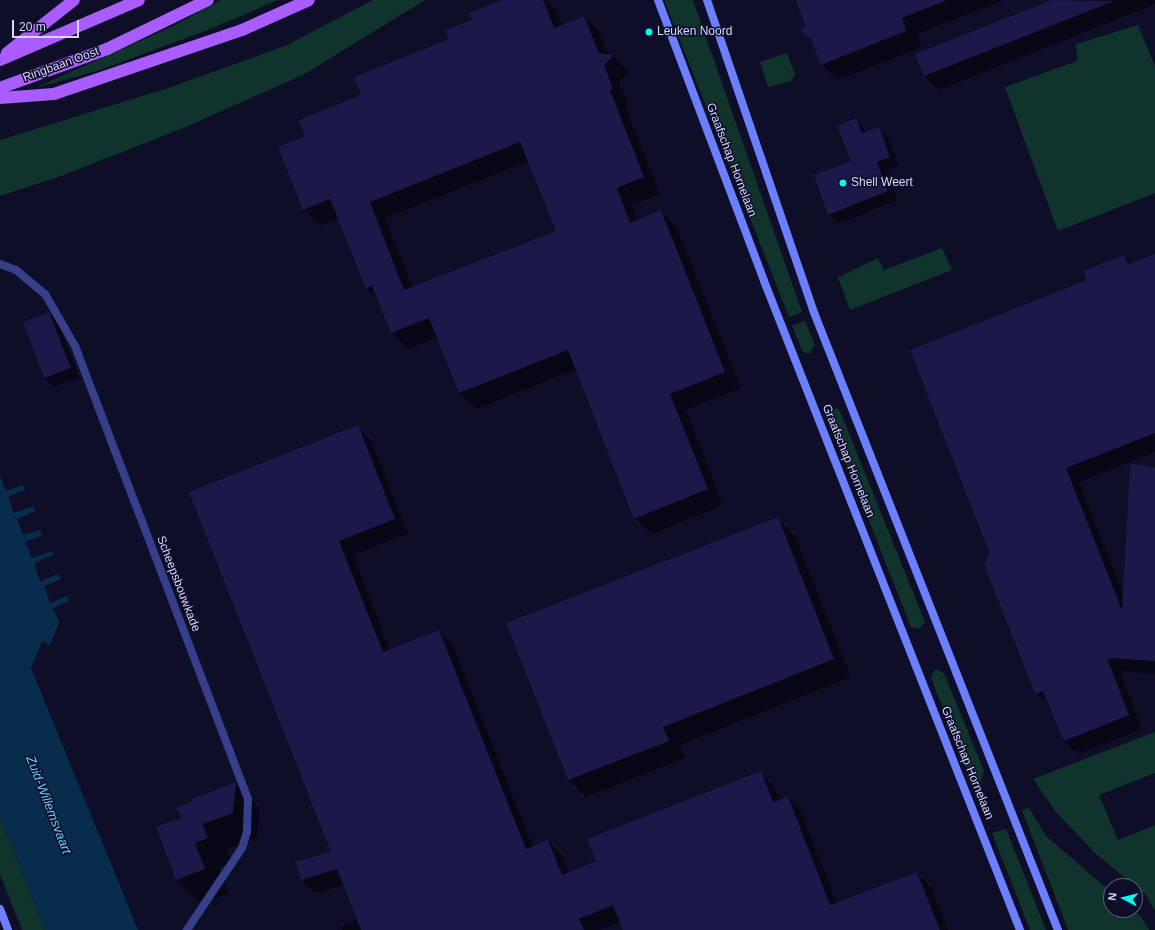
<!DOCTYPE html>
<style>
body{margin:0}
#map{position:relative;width:1155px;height:930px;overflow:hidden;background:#0e0e28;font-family:Arial,sans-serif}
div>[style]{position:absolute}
.green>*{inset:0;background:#10332c}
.water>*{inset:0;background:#082c4c}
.shadow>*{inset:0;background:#0007}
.building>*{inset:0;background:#1b184a}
.street>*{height:8px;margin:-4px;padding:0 4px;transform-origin:4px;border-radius:4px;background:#353f8a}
.secondary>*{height:8px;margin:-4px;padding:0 4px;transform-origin:4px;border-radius:4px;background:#6c7fff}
.primary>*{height:12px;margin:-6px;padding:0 6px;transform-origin:6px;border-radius:6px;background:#a95cff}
.dots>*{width:11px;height:11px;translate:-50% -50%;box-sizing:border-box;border:2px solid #0e0e28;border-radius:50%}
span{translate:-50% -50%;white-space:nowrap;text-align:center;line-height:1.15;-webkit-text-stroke:3px #0e0e28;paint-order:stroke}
.poi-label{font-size:12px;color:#d5d7ff}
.left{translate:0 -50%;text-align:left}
.street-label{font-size:12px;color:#d5d7ff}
.water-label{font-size:13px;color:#63cfff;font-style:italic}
.north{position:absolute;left:1103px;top:878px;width:40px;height:40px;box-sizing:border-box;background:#0e0e28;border:1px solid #5e5e7e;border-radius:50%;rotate:277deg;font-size:11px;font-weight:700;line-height:16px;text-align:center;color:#d5d7ff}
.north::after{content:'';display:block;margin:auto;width:14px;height:18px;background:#01fff1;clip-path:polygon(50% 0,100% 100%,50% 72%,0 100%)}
.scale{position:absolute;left:12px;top:20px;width:67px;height:18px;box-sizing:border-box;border:2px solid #d5d7ff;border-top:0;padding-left:5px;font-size:12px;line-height:14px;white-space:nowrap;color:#d5d7ff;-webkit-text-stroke:3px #0e0e28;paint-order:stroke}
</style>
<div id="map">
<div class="green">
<div style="clip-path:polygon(221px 0,278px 0,208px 30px,97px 71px,35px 88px,173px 26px)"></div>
<div style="clip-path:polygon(373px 0,425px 0,303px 75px,181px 129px,61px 176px,0 196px,0 140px,165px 89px,285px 46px)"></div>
<div style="clip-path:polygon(664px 0,693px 0,802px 312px,789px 317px)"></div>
<div style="clip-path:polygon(1138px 25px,1155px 66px,1155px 193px,1058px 231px,1005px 87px,1077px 61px,1076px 44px)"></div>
<div style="clip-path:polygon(787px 53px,795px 74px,791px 81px,768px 87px,760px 62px)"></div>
<div style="clip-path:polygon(942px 248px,952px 270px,850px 310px,838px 277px,878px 258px,884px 270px)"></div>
<div style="clip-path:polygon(805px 321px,815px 345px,809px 354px,802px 351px,792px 326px)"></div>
<div style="clip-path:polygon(837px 408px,840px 411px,925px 622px,919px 629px,911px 627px,828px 417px,828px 412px)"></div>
<div style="clip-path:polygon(935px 669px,944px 673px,984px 771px,980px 782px,975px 782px,970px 777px,931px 678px)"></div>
<div style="clip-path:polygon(1155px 732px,1155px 773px,1099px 795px,1118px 840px,1155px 825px,1155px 911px,1146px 895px,1096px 854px,1055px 811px,1033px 779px)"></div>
<div style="clip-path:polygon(1029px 808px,1046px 836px,1111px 892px,1111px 910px,1133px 910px,1141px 916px,1149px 930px,1068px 930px,1022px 810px)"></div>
<div style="clip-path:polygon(0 816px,45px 930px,22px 930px,0 875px)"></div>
<div style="clip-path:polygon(1006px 829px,1046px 930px,1030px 930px,992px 833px)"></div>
</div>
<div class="water">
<div style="clip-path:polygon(0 476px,6px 491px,23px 485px,25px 489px,8px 497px,14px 513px,33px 506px,35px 511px,17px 519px,23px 535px,40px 530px,42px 535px,25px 542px,32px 558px,52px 551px,54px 555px,34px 563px,40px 581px,58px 574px,61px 579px,44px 586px,50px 603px,67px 596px,69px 601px,53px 608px,59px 622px,50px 645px,42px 641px,31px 668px,138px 930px,45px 930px,0 816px)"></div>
</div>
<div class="shadow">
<div style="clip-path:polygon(evenodd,505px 0,546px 0,556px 10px,562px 26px,584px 17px,600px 33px,609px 56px,613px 56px,629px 72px,619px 82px,628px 105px,625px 106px,660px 194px,632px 205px,638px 220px,661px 211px,677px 228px,741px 388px,686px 410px,723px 505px,652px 534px,635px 518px,576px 369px,476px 409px,459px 393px,438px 337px,408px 349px,392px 333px,379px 301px,366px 288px,339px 218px,320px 226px,304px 209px,307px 136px,505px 0,529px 161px,557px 232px,413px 288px,385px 218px,529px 161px)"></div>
<div style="clip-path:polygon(797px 0,1004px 0,917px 34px,922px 47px,838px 80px,822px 65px,813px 41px,802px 31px,806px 25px)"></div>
<div style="clip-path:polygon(1055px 0,1155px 0,1155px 4px,939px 90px,925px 76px,916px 55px)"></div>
<div style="clip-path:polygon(856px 119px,867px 132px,878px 128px,888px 137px,899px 166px,886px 171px,897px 200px,838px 224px,829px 214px,852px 161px)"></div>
<div style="clip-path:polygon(1155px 255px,1155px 452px,1079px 482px,1124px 595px,1155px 467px,1155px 674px,1120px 671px,1142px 729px,1078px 754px,1064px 741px,1051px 706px,1036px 693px,1088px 281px,1124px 256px,1132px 264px)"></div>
<div style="clip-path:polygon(49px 313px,58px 322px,79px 377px,54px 387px,45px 378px,24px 323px)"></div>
<div style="clip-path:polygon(358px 427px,371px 440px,408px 533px,353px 555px,390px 650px,439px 631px,453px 645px,533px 847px,548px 841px,562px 855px,569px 873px,597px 861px,760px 772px,774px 786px,780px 800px,788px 797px,801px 811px,837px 904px,917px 873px,931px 887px,948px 930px,624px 930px,620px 922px,599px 930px,342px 930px,341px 926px,358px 919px,345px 885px,315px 893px,301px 879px,332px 852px,190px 493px)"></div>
<div style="clip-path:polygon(777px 518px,795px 536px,851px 677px,680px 745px,685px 758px,586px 797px,569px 780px)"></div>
<div style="clip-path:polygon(236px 784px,260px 808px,257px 838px,227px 849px,232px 862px,219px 868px,229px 893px,202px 904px,177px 879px,183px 818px)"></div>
</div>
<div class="building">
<div style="clip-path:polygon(evenodd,502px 0,543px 0,554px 28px,584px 16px,599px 53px,614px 55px,604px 65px,613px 89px,610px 90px,644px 177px,617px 188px,630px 223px,661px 210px,725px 372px,670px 394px,708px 489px,634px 519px,568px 350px,459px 393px,429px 318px,391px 333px,372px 286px,366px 289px,330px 199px,303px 210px,278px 147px,305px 136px,299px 120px,361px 95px,354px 77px,449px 39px,445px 30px,472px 20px,469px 13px,502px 0,520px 142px,556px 231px,404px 290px,370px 202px,520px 142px)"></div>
<div style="clip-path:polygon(796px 0,945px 0,945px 1px,902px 18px,906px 31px,821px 65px,811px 39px,801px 31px,805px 25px)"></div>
<div style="clip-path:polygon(1052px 0,1114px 1px,924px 76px,915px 54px)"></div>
<div style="clip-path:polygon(856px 118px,862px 133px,879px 127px,890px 157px,877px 162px,888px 191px,828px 215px,814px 175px,851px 161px,837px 126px)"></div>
<div style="clip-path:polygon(1155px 254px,1155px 433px,1066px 468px,1122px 610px,1130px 464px,1155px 467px,1155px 661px,1107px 658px,1129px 715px,1064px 741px,1043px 691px,1035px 694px,1009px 627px,984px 565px,989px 552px,910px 350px,1087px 280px,1083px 271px,1124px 255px,1128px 264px)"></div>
<div style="clip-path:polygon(49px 312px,71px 368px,44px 378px,23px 322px)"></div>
<div style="clip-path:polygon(358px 425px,395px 519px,339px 541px,383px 652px,439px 630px,526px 849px,548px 840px,562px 875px,596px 861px,587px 839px,761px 771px,773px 802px,788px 796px,830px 905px,917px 872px,940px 930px,623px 930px,613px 905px,579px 919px,584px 930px,361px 930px,337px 869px,301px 880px,295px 862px,331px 852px,189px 492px)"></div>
<div style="clip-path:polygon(778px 517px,834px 659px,663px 727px,669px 741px,568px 780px,506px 623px)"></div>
<div style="clip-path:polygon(236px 782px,233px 813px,203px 824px,208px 838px,195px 843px,205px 869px,176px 880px,156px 827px,182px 818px,176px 808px,193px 801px,192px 799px)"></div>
</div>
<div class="street">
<div style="left:0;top:264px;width:17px;rotate:21deg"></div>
<div style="left:16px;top:270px;width:38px;rotate:40deg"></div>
<div style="left:45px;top:294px;width:60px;rotate:60deg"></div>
<div style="left:75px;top:346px;width:485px;rotate:69.1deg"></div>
<div style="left:248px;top:799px;width:33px;rotate:92deg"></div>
<div style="left:247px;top:832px;width:17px;rotate:107deg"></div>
<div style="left:242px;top:848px;width:99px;rotate:123.9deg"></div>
</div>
<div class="secondary">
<div style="left:658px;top:0;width:300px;rotate:69.3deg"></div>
<div style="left:764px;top:281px;width:698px;rotate:68.47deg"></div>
<div style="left:707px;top:0;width:328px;rotate:71.1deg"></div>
<div style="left:813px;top:310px;width:667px;rotate:68.44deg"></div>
<div style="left:0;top:909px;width:22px;rotate:69deg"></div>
</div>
<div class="primary">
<div style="left:7px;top:53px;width:85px;rotate:-38.3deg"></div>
<div style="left:0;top:60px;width:151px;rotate:-23.3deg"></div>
<div style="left:0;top:88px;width:114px;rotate:-20deg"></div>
<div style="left:107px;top:49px;width:112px;rotate:-25.9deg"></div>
<div style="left:0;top:98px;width:54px;rotate:-4.2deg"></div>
<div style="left:54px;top:94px;width:199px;rotate:-18.8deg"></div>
<div style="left:242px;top:30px;width:73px;rotate:-24.1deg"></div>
</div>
<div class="dots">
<div style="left:649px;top:32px;background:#01fff1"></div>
<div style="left:843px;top:183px;background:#01fff1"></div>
</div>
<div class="poi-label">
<span class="left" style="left:657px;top:32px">Leuken Noord</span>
<span class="left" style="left:851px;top:183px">Shell Weert</span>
</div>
<div class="street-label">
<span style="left:61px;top:65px;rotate:-20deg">Ringbaan Oost</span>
<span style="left:731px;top:160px;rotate:69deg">Graafschap Hornelaan</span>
<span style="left:848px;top:461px;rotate:68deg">Graafschap Hornelaan</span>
<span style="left:178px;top:584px;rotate:69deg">Scheepsbouwkade</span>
<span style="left:967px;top:763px;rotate:68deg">Graafschap Hornelaan</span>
</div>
<div class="water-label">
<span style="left:48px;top:805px;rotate:69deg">Zuid-Willemsvaart</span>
</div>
<div class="north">N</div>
<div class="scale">20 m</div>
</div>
